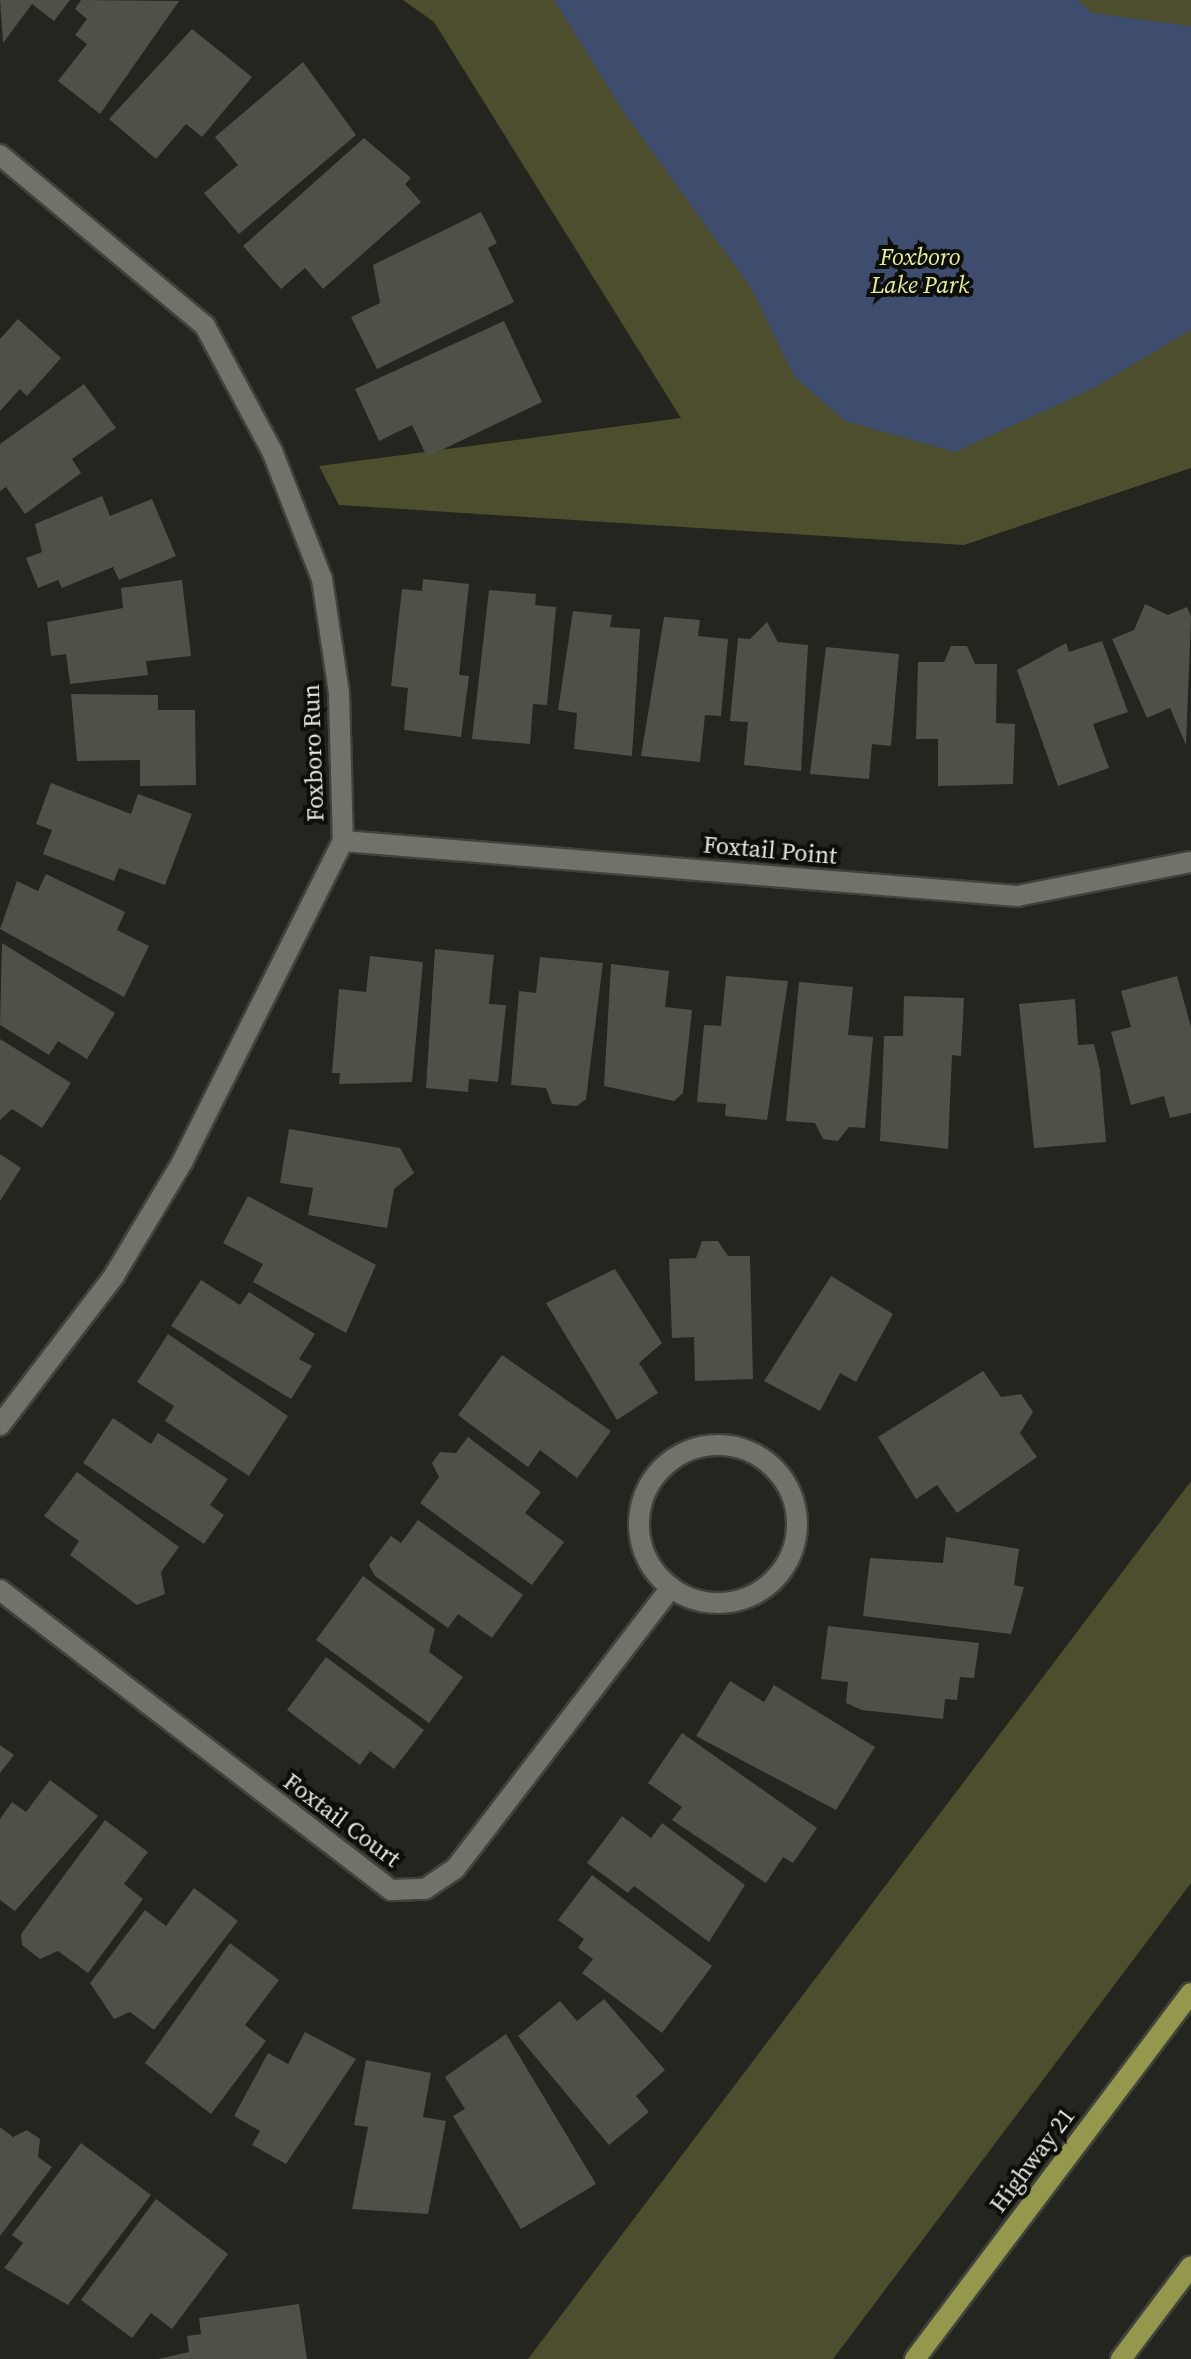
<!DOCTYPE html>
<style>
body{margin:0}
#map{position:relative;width:1191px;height:2359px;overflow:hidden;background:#24251e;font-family:"Source Serif 4",serif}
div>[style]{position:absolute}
.green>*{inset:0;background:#4c4e2d}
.water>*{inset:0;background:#3e4c6d}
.building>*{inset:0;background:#4f5048}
.roads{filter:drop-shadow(2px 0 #41423c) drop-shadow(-2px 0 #41423c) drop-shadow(0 2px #41423c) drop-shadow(0 -2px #41423c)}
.street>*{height:20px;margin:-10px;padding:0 10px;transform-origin:10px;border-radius:10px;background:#717269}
.street>.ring{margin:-10px;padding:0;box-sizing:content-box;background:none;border:20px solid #717269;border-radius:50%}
.primary>*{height:20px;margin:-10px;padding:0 10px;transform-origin:10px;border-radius:10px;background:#94984c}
span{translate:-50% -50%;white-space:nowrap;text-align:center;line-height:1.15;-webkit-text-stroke:8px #0d0e0a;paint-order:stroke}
.park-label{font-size:24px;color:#e5eaa5;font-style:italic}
.street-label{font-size:24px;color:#e4e5e0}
</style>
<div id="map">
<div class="green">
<div style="clip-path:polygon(403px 0,1191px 0,1191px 468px,964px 545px,339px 505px,319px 466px,681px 418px,434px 22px)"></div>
<div style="clip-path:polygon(1191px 1481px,1191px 1883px,833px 2359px,528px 2359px)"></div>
</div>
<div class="water">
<div style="clip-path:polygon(554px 0,1077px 0,1092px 13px,1191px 26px,1191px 330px,1092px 389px,955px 452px,845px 421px,794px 376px,751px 288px,623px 111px)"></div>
</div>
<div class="building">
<div style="clip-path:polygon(0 0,70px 0,54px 21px,32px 4px,3px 43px)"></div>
<div style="clip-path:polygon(81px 0,179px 1px,100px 114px,58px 81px,87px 44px,75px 35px,87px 19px,75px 9px)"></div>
<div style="clip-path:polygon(192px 29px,252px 77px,202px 137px,186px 124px,156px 159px,109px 119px)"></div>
<div style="clip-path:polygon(303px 62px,356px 135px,239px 234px,204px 193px,238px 165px,215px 137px)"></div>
<div style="clip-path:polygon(364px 138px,411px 178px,405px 184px,421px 202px,323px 289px,305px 268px,281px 289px,243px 246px)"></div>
<div style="clip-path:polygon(481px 212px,497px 243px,488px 248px,514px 302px,377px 369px,351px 317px,380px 303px,373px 265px)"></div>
<div style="clip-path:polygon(18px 319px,61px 358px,27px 396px,20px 389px,0 411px,0 339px)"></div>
<div style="clip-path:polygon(504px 321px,542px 402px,427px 457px,412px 425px,379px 441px,355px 389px)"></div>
<div style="clip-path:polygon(84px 384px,116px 428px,72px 459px,81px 473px,25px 514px,6px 487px,0 491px,0 444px)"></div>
<div style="clip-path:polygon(102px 496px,110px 516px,152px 499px,176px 556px,119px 580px,113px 567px,62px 588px,58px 580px,38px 588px,26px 558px,42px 552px,35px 524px)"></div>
<div style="clip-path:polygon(423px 579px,469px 584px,459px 675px,469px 676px,461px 737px,404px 730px,408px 688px,391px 686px,402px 589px,422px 591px)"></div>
<div style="clip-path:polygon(182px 580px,191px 656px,146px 661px,148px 675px,70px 684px,66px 654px,51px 656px,47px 622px,123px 608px,121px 588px)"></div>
<div style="clip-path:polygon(489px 590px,536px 594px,535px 605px,556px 607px,547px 705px,533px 704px,530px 744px,472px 739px)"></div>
<div style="clip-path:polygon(1145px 604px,1168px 615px,1187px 607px,1191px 617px,1186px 745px,1170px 708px,1147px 718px,1112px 639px,1134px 630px)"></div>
<div style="clip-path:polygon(573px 611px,612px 615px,610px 627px,640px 629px,632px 756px,574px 749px,577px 713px,558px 710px)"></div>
<div style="clip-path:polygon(664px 617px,700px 620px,698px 636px,728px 639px,721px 716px,705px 715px,700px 762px,641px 756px)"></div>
<div style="clip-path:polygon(767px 622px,778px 642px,808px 645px,801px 771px,744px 765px,748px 722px,730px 721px,738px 638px,750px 639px)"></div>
<div style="clip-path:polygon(1102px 641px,1128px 712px,1093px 724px,1109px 768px,1058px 786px,1017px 670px,1066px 643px,1069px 652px)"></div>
<div style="clip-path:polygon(951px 646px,967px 646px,975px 664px,997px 664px,996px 723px,1015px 724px,1013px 784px,938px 786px,938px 739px,916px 739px,918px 662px,944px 662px)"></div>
<div style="clip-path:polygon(826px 647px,899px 654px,891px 746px,872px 744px,869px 779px,810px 774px)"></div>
<div style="clip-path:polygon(71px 694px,158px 695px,158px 710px,195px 710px,196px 785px,140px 786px,140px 760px,77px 761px)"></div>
<div style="clip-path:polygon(51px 783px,131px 814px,138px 794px,192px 814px,165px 885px,119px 868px,114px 881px,43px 854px,52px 830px,36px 824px)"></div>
<div style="clip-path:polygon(46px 874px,125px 912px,117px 930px,149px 946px,124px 997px,0 929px,17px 881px,38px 891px)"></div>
<div style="clip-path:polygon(2px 943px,115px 1013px,87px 1059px,58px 1041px,49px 1055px,0 1025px)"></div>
<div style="clip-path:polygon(435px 949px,494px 955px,489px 1004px,506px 1005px,498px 1082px,469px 1079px,468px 1092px,426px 1088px)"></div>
<div style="clip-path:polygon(370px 956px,423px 962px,412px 1082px,339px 1084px,340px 1073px,332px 1073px,339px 989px,366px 992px)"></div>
<div style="clip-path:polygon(540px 957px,603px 963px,586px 1099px,577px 1106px,552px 1104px,546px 1088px,511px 1085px,519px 991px,536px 993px)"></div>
<div style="clip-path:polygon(611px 964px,669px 971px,665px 1007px,692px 1010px,683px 1093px,674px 1101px,604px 1086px)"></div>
<div style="clip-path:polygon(726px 976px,788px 981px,767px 1120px,725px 1116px,726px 1104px,697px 1102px,704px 1025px,721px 1026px)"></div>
<div style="clip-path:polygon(1177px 976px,1191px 1027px,1191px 1113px,1170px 1118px,1164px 1096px,1131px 1105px,1111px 1032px,1131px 1027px,1121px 991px)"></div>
<div style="clip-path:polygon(799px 982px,853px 987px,848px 1035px,873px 1037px,865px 1128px,849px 1127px,838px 1141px,823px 1139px,815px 1123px,786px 1121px)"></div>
<div style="clip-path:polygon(904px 996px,964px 998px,961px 1056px,952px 1055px,948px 1149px,880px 1141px,884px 1036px,903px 1036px)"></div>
<div style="clip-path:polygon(1075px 999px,1078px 1045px,1094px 1044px,1100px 1070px,1106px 1142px,1034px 1148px,1019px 1004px)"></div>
<div style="clip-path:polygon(0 1039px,71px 1083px,42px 1128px,12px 1109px,0 1120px)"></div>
<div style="clip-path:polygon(289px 1129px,400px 1148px,414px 1173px,394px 1189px,387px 1228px,308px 1215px,313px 1188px,280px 1183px)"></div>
<div style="clip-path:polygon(0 1154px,21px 1168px,0 1201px)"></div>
<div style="clip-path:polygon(248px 1196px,376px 1265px,346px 1333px,253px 1282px,263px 1264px,223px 1243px)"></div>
<div style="clip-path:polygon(702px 1241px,718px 1241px,728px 1256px,750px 1256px,753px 1379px,695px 1381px,694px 1337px,672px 1338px,669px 1259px,696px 1258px)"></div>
<div style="clip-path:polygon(615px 1269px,662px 1343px,639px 1363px,658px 1393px,617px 1420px,546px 1303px)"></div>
<div style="clip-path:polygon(831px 1276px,893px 1314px,856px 1382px,840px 1373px,820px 1411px,764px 1381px)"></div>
<div style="clip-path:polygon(201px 1280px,240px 1305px,249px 1292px,315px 1334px,299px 1359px,312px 1366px,291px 1399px,171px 1326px)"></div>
<div style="clip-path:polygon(168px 1334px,288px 1416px,249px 1476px,165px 1421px,174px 1406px,137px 1382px)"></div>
<div style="clip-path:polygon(502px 1355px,611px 1431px,577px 1478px,540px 1450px,528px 1467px,458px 1415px)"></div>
<div style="clip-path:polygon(983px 1371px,1001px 1397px,1021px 1394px,1033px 1412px,1020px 1433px,1037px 1457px,957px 1513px,937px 1485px,916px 1499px,878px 1437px)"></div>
<div style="clip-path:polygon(113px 1418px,151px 1444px,158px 1433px,228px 1479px,210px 1505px,224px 1515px,204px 1544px,83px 1463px)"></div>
<div style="clip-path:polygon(468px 1437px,541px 1492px,525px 1513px,564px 1542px,532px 1585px,420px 1503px,439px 1477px,432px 1463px,440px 1452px,456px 1453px)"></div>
<div style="clip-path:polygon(77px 1472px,179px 1547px,161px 1572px,165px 1594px,137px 1605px,70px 1555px,79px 1541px,44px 1516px)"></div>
<div style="clip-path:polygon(418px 1520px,523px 1595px,492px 1638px,458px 1614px,448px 1628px,375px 1576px,369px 1565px,391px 1536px,401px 1543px)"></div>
<div style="clip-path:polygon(946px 1537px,1019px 1549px,1014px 1585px,1024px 1587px,1011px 1634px,863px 1616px,870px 1558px,943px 1563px)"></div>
<div style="clip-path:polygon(363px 1576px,435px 1629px,429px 1652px,463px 1677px,429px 1723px,316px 1640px)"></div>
<div style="clip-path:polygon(828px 1626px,979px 1643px,974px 1678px,960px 1677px,957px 1700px,945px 1699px,943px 1719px,862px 1710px,846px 1703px,848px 1682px,821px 1679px)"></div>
<div style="clip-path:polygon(326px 1657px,424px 1730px,394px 1769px,370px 1751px,360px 1765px,287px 1710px)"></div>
<div style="clip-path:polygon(730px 1681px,764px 1702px,774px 1685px,875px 1747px,836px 1810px,696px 1736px)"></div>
<div style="clip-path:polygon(682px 1733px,817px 1828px,793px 1863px,783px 1857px,766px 1883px,672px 1820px,682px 1807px,648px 1783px)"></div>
<div style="clip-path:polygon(0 1745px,14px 1755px,0 1773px)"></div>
<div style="clip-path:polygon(50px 1780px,98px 1816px,15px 1911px,0 1900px,0 1819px,12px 1802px,26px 1812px)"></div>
<div style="clip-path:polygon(622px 1816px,651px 1838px,662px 1823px,745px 1885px,709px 1942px,634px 1886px,628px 1893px,587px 1863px)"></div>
<div style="clip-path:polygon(105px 1820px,148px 1852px,124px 1884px,143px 1899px,88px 1973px,58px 1951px,40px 1959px,22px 1945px,21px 1934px)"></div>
<div style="clip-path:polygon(592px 1875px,712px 1966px,662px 2033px,582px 1973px,593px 1959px,578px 1948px,584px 1939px,558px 1920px)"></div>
<div style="clip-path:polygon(194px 1888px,238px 1921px,154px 2030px,130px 2012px,114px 2019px,90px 1983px,145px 1910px,166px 1926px)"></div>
<div style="clip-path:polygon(230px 1943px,279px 1980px,245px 2025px,266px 2041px,211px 2114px,145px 2063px)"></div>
<div style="clip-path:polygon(604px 1999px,665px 2070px,636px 2096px,649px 2112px,609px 2145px,518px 2036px,560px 2001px,577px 2021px)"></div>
<div style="clip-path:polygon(305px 2032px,356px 2059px,286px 2164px,252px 2145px,260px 2131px,234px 2116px,268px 2053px,288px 2064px)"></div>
<div style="clip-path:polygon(506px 2034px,596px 2184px,521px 2229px,453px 2116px,465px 2109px,445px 2077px)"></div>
<div style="clip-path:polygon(366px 2060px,431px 2073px,423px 2117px,446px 2121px,428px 2214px,352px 2209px,368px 2127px,354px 2125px)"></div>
<div style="clip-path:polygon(0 2127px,13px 2137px,27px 2130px,40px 2139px,38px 2157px,52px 2167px,0 2236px)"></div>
<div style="clip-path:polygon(81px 2143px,151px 2195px,68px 2305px,4px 2268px,23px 2243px,12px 2235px)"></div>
<div style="clip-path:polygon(156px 2199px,228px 2254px,172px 2329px,151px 2313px,132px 2338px,81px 2300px)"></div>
<div style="clip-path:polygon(299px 2304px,307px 2359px,158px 2359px,189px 2352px,187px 2336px,201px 2334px,199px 2318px)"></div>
</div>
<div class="roads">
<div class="street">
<div style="left:0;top:155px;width:267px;rotate:39.8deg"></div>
<div style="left:205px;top:326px;width:142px;rotate:61.8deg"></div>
<div style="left:272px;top:451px;width:137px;rotate:68.7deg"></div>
<div style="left:322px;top:579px;width:115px;rotate:81.5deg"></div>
<div style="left:339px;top:693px;width:148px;rotate:88.5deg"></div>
<div style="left:343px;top:841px;width:358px;rotate:116.6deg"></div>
<div style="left:183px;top:1161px;width:134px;rotate:121deg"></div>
<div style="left:114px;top:1276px;width:188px;rotate:127.4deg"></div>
<div style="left:343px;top:841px;width:676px;rotate:4.67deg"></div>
<div style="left:1017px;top:896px;width:177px;rotate:-11.1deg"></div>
<div class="ring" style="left:639px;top:1445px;width:138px;height:138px"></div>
<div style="left:0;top:1590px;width:493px;rotate:37.5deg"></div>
<div style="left:391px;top:1890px;width:34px;rotate:-2deg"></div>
<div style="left:425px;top:1889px;width:36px;rotate:-34deg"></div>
<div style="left:455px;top:1869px;width:355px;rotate:-52.5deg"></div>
</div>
<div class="primary">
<div style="left:915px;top:2359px;width:458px;rotate:-53deg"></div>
<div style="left:1121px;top:2359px;width:116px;rotate:-53deg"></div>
</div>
</div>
<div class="park-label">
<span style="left:920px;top:271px">Foxboro<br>Lake Park</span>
</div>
<div class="street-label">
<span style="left:313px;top:753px;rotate:-92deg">Foxboro Run</span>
<span style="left:770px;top:850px;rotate:5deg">Foxtail Point</span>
<span style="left:342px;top:1820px;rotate:37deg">Foxtail Court</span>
<span style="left:1032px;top:2160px;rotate:-53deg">Highway 21</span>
</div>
</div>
